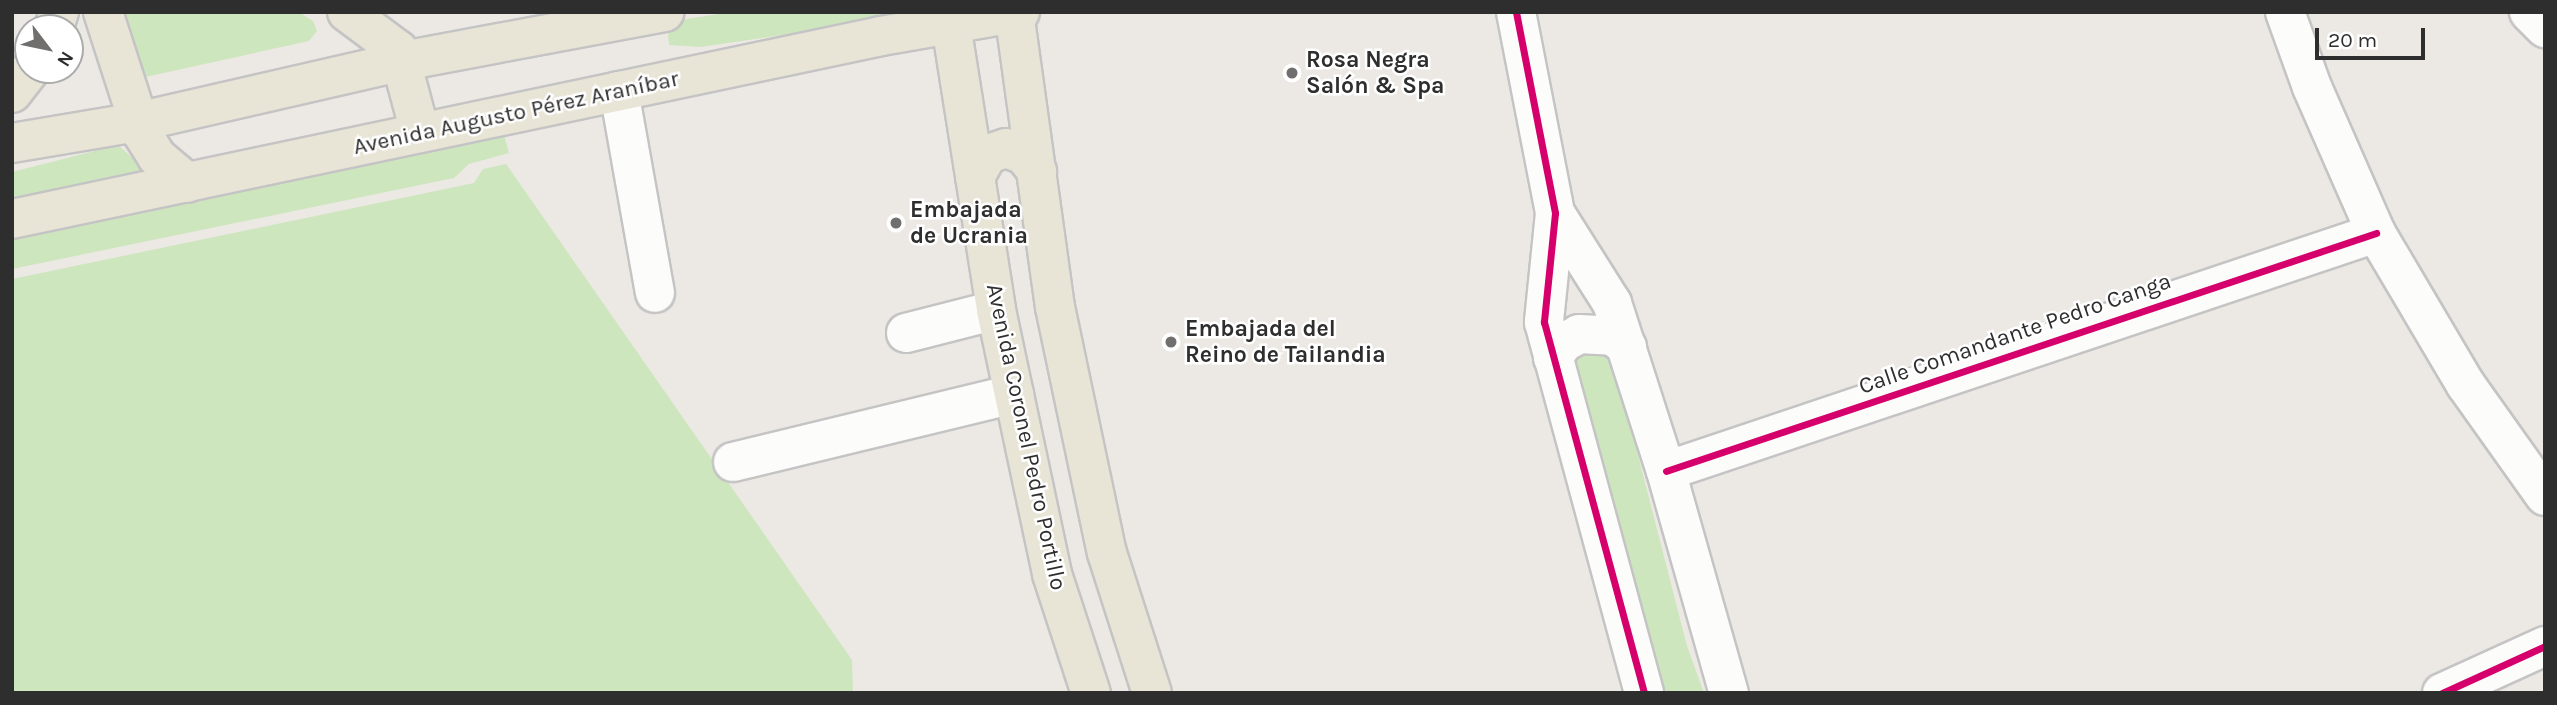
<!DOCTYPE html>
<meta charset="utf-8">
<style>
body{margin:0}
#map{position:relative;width:2557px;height:705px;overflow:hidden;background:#ece8e4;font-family:Karla,sans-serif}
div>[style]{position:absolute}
.green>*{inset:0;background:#cee6be}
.roads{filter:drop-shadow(2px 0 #c5c4c5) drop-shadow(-2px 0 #c5c4c5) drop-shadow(0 2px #c5c4c5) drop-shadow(0 -2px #c5c4c5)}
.minor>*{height:38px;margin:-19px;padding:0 19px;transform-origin:19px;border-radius:19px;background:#fcfcfb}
.major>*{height:38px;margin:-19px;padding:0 19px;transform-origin:19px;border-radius:19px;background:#e8e4d6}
.cycleway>*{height:7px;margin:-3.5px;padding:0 3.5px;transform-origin:3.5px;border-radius:3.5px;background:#d6006c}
.dots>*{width:19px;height:19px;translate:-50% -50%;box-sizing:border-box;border:4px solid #fff;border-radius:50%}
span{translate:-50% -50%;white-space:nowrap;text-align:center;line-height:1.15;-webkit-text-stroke:5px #fff;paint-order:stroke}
.poi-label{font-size:23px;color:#2e2e2e;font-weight:700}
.left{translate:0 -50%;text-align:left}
.street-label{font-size:23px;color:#2e2e2e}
.frame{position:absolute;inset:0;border:14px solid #2e2e2e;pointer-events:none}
.north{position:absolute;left:14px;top:14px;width:70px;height:70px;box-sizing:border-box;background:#fff;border:2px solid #ababab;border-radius:50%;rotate:122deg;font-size:19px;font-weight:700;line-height:28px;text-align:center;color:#2e2e2e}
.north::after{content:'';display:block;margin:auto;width:24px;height:32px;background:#706f6e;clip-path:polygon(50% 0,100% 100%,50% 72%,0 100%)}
.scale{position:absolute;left:2315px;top:28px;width:110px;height:32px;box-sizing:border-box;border:4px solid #2e2e2e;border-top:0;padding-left:9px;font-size:21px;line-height:24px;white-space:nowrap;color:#2e2e2e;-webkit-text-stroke:5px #fff;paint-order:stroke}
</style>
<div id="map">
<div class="green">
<div style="clip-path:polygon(119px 12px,299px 12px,313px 21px,317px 31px,309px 41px,141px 78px)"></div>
<div style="clip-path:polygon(732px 12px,891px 12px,892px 19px,700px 47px,669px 45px,667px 22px)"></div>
<div style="clip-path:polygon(504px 135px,509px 153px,469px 164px,454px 178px,12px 269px,12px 231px)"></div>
<div style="clip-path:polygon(118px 145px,146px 170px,12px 198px,12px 172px)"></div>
<div style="clip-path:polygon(506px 164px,852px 660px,853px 693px,12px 693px,12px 279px,474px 183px,483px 169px)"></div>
<div style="clip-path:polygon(1582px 344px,1611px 350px,1687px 646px,1704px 693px,1658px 693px,1571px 359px)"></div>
</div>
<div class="roads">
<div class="minor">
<div style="left:1516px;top:12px;width:205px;rotate:79deg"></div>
<div style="left:1555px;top:213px;width:110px;rotate:95.8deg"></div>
<div style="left:1544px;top:322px;width:384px;rotate:74.9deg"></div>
<div style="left:2285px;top:12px;width:80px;rotate:70.2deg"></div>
<div style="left:2312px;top:87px;width:159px;rotate:66.3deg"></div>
<div style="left:2376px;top:233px;width:177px;rotate:59.4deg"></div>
<div style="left:2466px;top:385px;width:136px;rotate:54.6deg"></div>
<div style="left:2529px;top:12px;width:23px;rotate:45deg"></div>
<div style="left:619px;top:91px;width:205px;rotate:79.9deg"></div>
<div style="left:1555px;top:213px;width:107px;rotate:57.7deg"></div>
<div style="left:1612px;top:303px;width:176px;rotate:72.2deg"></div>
<div style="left:1666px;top:471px;width:231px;rotate:74.2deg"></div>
<div style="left:906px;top:333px;width:93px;rotate:-14.3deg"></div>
<div style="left:1553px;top:358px;width:18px;rotate:-56deg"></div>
<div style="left:1563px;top:343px;width:18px;rotate:-29deg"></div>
<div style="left:1579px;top:334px;width:34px;rotate:3deg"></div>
<div style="left:1613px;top:336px;width:18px;rotate:38deg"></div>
<div style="left:733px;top:462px;width:289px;rotate:-13.6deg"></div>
<div style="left:1666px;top:471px;width:749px;rotate:-18.53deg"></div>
<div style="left:2442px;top:693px;width:113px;rotate:-24.5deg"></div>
</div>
<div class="major">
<div style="left:103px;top:12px;width:127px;rotate:72.1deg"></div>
<div style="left:142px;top:133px;width:28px;rotate:58deg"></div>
<div style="left:157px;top:157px;width:40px;rotate:40deg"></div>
<div style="left:347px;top:12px;width:64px;rotate:36.7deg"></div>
<div style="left:398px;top:50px;width:85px;rotate:75deg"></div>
<div style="left:949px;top:12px;width:302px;rotate:81deg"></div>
<div style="left:996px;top:310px;width:270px;rotate:78deg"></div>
<div style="left:1052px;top:574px;width:125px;rotate:71.9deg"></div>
<div style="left:1014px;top:12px;width:298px;rotate:82.1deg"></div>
<div style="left:1055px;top:307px;width:251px;rotate:78.1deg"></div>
<div style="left:1107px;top:553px;width:147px;rotate:72.2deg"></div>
<div style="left:54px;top:28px;width:17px;rotate:-73deg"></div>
<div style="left:12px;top:93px;width:29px;rotate:-52deg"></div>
<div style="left:12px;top:143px;width:127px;rotate:-9.5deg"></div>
<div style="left:137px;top:122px;width:273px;rotate:-12.9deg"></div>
<div style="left:403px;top:61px;width:266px;rotate:-10.6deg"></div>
<div style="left:975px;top:177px;width:26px;rotate:-61deg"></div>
<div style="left:988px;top:154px;width:19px;rotate:-18deg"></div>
<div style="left:1006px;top:148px;width:19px;rotate:21deg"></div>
<div style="left:1024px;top:155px;width:21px;rotate:51deg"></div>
<div style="left:12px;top:219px;width:888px;rotate:-11.89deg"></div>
<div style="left:881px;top:36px;width:141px;rotate:-9.8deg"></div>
</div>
</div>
<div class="cycleway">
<div style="left:1516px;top:12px;width:205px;rotate:79deg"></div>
<div style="left:1555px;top:213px;width:110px;rotate:95.8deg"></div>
<div style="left:1544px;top:322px;width:384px;rotate:74.9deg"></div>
<div style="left:1666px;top:471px;width:749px;rotate:-18.53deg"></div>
<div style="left:2442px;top:693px;width:113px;rotate:-24.5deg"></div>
</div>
<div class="dots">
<div style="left:1292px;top:73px;background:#706f6e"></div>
<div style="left:896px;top:223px;background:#706f6e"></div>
<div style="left:1171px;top:342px;background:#706f6e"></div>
</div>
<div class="poi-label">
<span class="left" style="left:1306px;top:73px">Rosa Negra<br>Salón &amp; Spa</span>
<span class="left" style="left:910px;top:223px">Embajada<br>de Ucrania</span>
<span class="left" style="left:1185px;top:342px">Embajada del<br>Reino de Tailandia</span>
</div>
<div class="street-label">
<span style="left:516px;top:113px;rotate:-12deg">Avenida Augusto Pérez Araníbar</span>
<span style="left:2015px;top:334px;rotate:-19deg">Calle Comandante Pedro Canga</span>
<span style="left:1026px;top:437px;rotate:78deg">Avenida Coronel Pedro Portillo</span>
</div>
<div class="frame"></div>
<div class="north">N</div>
<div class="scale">20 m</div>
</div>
